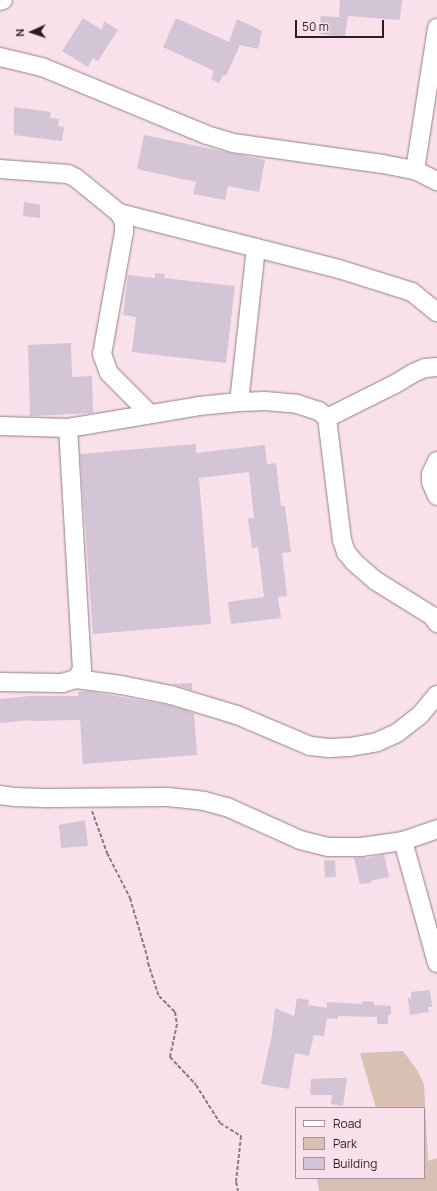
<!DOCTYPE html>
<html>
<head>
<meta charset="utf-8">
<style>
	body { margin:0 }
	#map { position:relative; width:437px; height:1191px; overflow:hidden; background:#f9e1eb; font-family:Manrope,sans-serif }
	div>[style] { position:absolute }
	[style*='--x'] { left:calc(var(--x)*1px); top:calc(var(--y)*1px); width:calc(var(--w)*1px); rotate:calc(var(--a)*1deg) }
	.green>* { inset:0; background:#d9c0b2 }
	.building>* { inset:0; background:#d3c4d6; transform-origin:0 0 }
	.path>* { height:2px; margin-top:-1px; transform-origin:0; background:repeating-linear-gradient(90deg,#8a7a80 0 4px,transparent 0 6px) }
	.roads { filter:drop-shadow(0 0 1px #947f88) drop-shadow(0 0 1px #947f88) }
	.minor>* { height:18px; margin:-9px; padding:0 9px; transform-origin:9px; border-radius:9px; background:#fff }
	span { translate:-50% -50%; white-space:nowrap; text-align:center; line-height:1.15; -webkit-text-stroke:3px #f9e1eb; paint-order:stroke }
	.legend { position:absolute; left:295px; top:1107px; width:130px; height:72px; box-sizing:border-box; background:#f9e1eb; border:1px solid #a5939b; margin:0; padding:5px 7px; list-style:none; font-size:12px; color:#281f23 }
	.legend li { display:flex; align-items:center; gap:8px; height:20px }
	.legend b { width:20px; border:1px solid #a5939b }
	.north { position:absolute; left:12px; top:12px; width:40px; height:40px; -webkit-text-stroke:3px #f9e1eb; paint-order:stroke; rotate:267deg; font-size:11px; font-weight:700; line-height:16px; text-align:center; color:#281f23 }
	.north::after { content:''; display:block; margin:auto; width:14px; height:18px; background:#281f23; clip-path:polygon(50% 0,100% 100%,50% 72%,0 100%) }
	.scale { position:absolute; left:295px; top:20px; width:89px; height:18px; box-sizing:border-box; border:2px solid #281f23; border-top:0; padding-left:5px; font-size:12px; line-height:14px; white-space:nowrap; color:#281f23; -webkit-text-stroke:3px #f9e1eb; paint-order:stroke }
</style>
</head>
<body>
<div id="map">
	<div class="green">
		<i style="clip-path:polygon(403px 1051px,417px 1070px,424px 1084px,428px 1161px,437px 1158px,437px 1191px,319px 1191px,317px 1178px,424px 1178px,424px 1108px,376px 1108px,360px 1053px)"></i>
	</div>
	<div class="building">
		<i style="clip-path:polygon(340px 0,402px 0,400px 20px,348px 16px,345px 37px,319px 34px,321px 16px,339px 17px)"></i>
		<i style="clip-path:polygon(83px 18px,102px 30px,104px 21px,118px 30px,98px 61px,93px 58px,88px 67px,62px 51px)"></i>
		<i style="clip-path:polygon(176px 18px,229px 42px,237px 19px,262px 31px,258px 49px,240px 45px,226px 76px,223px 75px,219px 83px,211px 79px,214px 71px,163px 47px)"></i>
		<i style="clip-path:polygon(14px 107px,51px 112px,50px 118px,59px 119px,58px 126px,64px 127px,62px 141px,14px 135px)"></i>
		<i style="clip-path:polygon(144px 135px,265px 160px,259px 192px,228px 186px,225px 200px,193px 194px,196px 182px,137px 169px)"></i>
		<i style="clip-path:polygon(24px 202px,40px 205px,40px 218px,23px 216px)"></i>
		<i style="clip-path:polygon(155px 273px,165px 274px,164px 278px,235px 286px,226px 363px,132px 352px,136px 317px,123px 315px,128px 275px,155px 278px)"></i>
		<i style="clip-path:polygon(71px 343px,72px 377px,92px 376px,93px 413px,30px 416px,28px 345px)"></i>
		<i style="clip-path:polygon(196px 444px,196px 453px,265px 445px,267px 464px,276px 463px,281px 506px,285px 506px,291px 552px,282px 553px,287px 596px,278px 597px,281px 618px,231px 624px,228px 602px,264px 597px,258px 547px,252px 548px,248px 518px,254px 518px,249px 472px,199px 478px,211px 624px,93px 634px,80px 454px)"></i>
		<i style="clip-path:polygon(192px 683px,192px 690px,172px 684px)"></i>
		<i style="clip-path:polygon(86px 691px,168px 705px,194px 713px,197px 755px,83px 764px,80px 720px,31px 721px,31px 720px,0 723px,0 699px,29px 696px,78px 696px,78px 692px)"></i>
		<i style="clip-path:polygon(85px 820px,88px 846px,61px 848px,59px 825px)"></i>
		<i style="clip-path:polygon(384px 854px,389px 877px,371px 881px,371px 883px,360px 884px,354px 858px,365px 857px,365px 859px)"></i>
		<i style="left:335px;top:860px;width:17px;height:11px;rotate:87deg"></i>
		<i style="clip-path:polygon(430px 990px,432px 1007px,428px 1007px,429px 1012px,410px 1015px,408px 998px,411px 998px,411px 992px)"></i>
		<i style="clip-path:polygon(297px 998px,309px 1000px,308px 1005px,327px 1008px,327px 1002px,362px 1004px,363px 1001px,374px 1002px,374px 1005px,391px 1006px,391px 1015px,388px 1015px,388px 1024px,377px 1024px,377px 1017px,338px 1016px,338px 1019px,327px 1018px,324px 1036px,314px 1035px,309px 1056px,295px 1053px,289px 1089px,261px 1084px,272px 1035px,275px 1008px,294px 1016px)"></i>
		<i style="clip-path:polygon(333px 1078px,347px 1078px,343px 1106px,331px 1104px,332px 1095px,310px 1095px,311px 1079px)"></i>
	</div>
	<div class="path">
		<i style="--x:92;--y:811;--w:45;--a:70.3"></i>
		<i style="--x:107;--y:853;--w:51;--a:62.9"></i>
		<i style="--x:130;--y:898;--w:60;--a:73.7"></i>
		<i style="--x:147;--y:956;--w:7;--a:82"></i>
		<i style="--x:148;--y:963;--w:35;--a:72"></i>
		<i style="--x:159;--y:996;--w:23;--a:45"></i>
		<i style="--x:175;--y:1012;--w:12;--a:81"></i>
		<i style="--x:177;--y:1024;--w:34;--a:102"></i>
		<i style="--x:170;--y:1057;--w:38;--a:47"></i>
		<i style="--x:196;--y:1085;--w:45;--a:57.7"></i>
		<i style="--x:220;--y:1123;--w:25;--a:32"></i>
		<i style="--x:241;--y:1136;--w:46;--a:96.2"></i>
		<i style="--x:236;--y:1182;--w:9;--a:77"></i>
	</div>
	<div class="roads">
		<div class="minor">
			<i style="--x:0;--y:1;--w:3;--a:-18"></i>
			<i style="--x:0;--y:57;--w:43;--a:13.4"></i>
			<i style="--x:42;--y:67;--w:178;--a:22.4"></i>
			<i style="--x:207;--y:135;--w:27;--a:17"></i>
			<i style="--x:233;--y:143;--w:151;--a:8"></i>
			<i style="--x:383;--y:164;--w:33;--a:11"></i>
			<i style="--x:415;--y:170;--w:25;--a:27"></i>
			<i style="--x:0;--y:169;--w:68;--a:4.2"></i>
			<i style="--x:68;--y:174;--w:9;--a:27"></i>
			<i style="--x:76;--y:178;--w:55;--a:39.1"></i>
			<i style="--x:119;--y:213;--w:10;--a:61"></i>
			<i style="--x:124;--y:222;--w:10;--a:90"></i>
			<i style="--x:124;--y:232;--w:124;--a:100.2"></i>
			<i style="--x:102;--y:354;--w:20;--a:70"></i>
			<i style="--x:109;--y:373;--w:58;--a:45"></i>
			<i style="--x:415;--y:170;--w:144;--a:-81.2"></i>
			<i style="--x:119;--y:213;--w:227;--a:14.3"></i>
			<i style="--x:339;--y:269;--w:77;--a:17.5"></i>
			<i style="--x:412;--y:292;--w:32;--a:39"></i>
			<i style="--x:239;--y:402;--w:155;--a:-83.7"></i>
			<i style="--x:327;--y:418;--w:76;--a:-26.6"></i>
			<i style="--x:395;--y:384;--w:21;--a:-31"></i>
			<i style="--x:413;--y:373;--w:13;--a:-23"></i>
			<i style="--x:425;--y:368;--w:12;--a:-5"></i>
			<i style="--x:0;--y:426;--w:68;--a:1.7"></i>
			<i style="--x:68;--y:428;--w:133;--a:-9.5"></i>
			<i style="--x:199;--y:406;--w:40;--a:-5.7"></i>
			<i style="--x:239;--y:402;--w:26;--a:-2"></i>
			<i style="--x:265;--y:401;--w:32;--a:5"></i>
			<i style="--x:297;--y:404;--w:23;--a:18"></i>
			<i style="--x:319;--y:411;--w:11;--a:41"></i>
			<i style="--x:327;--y:418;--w:123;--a:83"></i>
			<i style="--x:342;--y:540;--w:13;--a:72"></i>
			<i style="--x:346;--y:552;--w:13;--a:51"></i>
			<i style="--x:354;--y:562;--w:29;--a:41"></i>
			<i style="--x:376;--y:581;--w:66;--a:32"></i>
			<i style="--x:432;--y:616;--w:9;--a:54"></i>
			<i style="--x:437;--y:461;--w:14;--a:115"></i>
			<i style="--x:431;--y:474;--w:8;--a:90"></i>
			<i style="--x:431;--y:482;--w:15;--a:67"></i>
			<i style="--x:76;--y:679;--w:45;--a:7.6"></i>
			<i style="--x:121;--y:685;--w:51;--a:11.3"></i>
			<i style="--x:171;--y:695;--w:69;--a:16.9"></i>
			<i style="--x:237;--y:715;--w:79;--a:23"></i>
			<i style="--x:310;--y:746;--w:19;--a:6"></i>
			<i style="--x:329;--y:748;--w:21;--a:-3"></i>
			<i style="--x:350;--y:747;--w:27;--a:-10"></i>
			<i style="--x:377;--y:742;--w:22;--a:-24"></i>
			<i style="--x:397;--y:733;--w:29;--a:-38"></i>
			<i style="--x:420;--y:715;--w:26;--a:-50"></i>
			<i style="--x:0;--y:682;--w:62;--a:0.9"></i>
			<i style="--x:62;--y:683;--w:15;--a:-16"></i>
			<i style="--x:76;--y:679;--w:11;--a:-56"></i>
			<i style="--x:82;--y:670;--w:242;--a:-93.3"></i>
			<i style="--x:0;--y:795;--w:15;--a:8"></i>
			<i style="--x:15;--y:797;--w:35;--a:2"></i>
			<i style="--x:50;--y:798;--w:118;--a:-0.5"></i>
			<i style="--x:168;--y:797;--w:36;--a:6"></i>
			<i style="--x:204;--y:801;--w:24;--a:15"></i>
			<i style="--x:227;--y:807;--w:80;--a:24.3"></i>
			<i style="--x:300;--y:840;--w:29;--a:14"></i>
			<i style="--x:328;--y:847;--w:33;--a:0"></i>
			<i style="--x:361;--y:847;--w:42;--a:-8.1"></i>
			<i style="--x:403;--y:841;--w:36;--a:-19"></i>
			<i style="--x:403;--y:841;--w:127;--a:74.4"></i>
		</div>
	</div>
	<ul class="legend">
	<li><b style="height:5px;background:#fff"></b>Road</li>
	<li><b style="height:11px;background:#d9c0b2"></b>Park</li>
	<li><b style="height:11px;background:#d3c4d6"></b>Building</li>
	</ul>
	<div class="north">N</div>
	<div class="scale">50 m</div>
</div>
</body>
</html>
